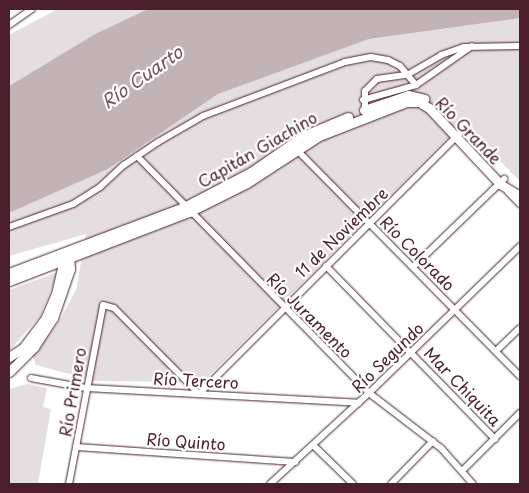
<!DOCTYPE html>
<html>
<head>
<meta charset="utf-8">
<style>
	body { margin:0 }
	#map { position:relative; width:529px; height:493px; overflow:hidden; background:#fff; font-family:"Playpen Sans",sans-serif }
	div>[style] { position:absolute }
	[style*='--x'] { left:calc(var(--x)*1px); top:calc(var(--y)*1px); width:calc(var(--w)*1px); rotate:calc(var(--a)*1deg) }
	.green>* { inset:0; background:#e5dee0 }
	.water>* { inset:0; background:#c1b3b6 }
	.roads { filter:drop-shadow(0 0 1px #4a1f2b) drop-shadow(0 0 1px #4a1f2b) }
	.street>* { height:6px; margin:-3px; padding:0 3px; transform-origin:3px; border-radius:3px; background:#fff }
	.secondary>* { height:9px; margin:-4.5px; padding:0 4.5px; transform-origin:4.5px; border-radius:4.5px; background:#fff }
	span { translate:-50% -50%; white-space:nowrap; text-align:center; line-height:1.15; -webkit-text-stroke:4.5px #fff; paint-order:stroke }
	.street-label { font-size:16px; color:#4a1f2b }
	.water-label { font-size:18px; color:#74535c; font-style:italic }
	.frame { position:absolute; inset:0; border:10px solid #4a1f2b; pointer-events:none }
</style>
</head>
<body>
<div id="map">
	<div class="green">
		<i style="clip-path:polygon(58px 9px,148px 9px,95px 34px,9px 86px,9px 35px)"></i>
		<i style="clip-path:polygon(520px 18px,520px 181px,463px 124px,203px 382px,95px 381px,36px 365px,33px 356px,58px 323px,76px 290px,86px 234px,9px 256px,9px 213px,108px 169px,218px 94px,369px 39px)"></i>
		<i style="clip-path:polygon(58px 272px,41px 315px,9px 351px,9px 290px)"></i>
		<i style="clip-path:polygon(27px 384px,47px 388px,43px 407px,51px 409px,38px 484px,9px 484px,9px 389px)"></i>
	</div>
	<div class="water">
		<i style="clip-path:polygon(148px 9px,520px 9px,520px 18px,369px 39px,218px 94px,108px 169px,9px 213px,9px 86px,95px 34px)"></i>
	</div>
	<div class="roads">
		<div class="street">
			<i style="--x:9;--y:25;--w:28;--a:-35"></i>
			<i style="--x:363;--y:100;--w:55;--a:-15.8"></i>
			<i style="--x:416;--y:85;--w:68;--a:-34.9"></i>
			<i style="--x:365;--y:112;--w:21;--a:-90"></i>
			<i style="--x:365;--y:91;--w:17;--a:-45"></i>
			<i style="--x:377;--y:79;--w:30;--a:-8"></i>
			<i style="--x:407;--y:75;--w:39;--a:-30"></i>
			<i style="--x:441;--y:55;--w:24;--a:-19"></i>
			<i style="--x:464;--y:47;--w:56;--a:-1"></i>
			<i style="--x:296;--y:149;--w:319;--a:45.4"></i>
			<i style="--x:137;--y:156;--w:332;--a:45.6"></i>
			<i style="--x:369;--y:393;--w:91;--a:37.4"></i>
			<i style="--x:441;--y:448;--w:48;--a:48.4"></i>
			<i style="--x:508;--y:192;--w:17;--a:45"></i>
			<i style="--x:9;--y:227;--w:68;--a:-19.8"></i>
			<i style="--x:73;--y:204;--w:32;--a:-32"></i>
			<i style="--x:100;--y:187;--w:33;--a:-43"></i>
			<i style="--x:124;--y:165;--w:41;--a:-34.1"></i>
			<i style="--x:158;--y:142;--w:52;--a:-30"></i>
			<i style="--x:203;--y:116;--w:152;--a:-20.8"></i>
			<i style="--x:345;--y:62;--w:26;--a:-11"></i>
			<i style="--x:371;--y:57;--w:17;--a:10"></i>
			<i style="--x:388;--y:60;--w:13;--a:27"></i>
			<i style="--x:400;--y:66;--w:25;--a:50"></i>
			<i style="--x:326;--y:266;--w:242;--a:45.7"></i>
			<i style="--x:413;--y:267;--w:127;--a:-44"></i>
			<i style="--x:496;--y:351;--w:33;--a:-44"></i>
			<i style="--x:31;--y:378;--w:56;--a:10.3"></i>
			<i style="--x:86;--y:388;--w:273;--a:3.1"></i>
			<i style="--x:199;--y:394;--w:371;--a:-45"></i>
			<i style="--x:313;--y:445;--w:56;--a:44.3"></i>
			<i style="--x:76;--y:447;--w:220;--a:3.9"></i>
			<i style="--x:463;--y:470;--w:81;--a:-45"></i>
			<i style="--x:69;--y:484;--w:182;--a:-79.2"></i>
			<i style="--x:103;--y:305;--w:11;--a:15"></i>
			<i style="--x:114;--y:308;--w:121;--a:45.3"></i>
			<i style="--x:270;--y:484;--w:134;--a:-42.6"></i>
			<i style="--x:369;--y:393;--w:211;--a:-44.2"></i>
			<i style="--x:391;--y:484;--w:60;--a:-45.7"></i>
		</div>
		<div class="secondary">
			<i style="--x:364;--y:110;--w:46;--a:-18.8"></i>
			<i style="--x:408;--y:95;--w:17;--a:13"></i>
			<i style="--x:9;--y:273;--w:187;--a:-20.7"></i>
			<i style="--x:184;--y:207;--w:76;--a:-27.6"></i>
			<i style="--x:251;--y:172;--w:63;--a:-34.7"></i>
			<i style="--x:303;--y:136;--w:49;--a:-22.9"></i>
			<i style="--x:9;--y:281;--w:193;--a:-21"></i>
			<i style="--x:189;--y:212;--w:65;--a:-26.6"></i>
			<i style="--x:247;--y:183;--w:86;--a:-33.1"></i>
			<i style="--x:319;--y:136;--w:93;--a:-21.3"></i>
			<i style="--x:406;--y:102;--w:13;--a:0"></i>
			<i style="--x:419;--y:102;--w:12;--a:31"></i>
			<i style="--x:429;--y:108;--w:104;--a:46.9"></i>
			<i style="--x:500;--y:184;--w:23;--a:31"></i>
			<i style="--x:9;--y:357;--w:17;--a:-33"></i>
			<i style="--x:23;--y:348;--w:39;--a:-53"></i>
			<i style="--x:46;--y:317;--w:25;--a:-67"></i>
			<i style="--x:56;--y:294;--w:39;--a:-77"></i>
			<i style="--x:9;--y:372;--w:35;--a:-45"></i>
			<i style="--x:34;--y:347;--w:35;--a:-57"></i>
			<i style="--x:53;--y:318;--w:52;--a:-70.9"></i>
			<i style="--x:70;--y:269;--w:14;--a:-94"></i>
		</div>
	</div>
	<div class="street-label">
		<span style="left:469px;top:130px;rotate:46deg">Río Grande</span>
		<span style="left:257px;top:149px;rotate:-30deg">Capitán Giachino</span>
		<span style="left:341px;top:232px;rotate:-44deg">11 de Noviembre</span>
		<span style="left:418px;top:253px;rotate:45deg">Río Colorado</span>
		<span style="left:310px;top:315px;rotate:45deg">Río Juramento</span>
		<span style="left:387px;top:357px;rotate:-44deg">Río Segundo</span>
		<span style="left:196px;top:380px;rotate:3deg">Río Tercero</span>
		<span style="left:463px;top:386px;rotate:46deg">Mar Chiquita</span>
		<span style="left:72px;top:392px;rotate:-80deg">Río Primero</span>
		<span style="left:186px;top:441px;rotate:4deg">Río Quinto</span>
	</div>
	<div class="water-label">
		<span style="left:142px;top:77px;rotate:-35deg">Río Cuarto</span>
	</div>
	<div class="frame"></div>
</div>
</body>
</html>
